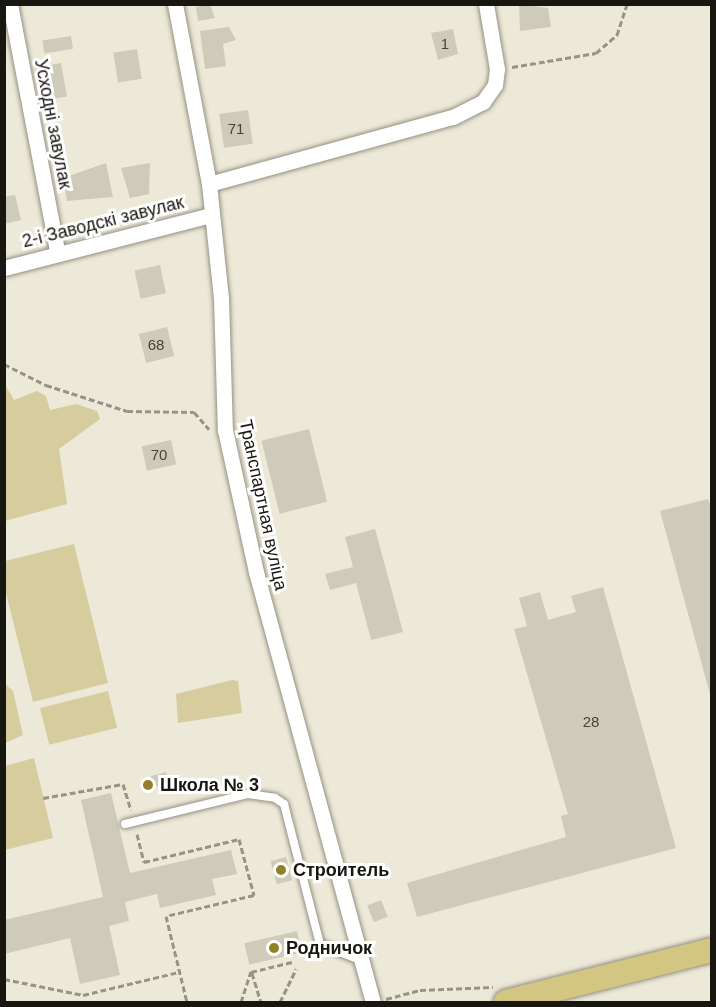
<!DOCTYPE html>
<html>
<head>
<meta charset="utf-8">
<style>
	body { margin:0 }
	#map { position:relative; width:716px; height:1007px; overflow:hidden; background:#ede9d8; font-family:Arial,sans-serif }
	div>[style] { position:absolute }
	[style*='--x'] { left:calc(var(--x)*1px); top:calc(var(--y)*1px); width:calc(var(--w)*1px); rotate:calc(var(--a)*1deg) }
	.green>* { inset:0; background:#d6cc9e; transform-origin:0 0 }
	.building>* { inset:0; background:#cfcbbb; transform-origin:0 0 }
	.path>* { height:3px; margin-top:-1.5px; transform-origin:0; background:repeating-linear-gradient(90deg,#979487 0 6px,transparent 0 9px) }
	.roads { filter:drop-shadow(0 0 2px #959182) drop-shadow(0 0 2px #959182) }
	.lane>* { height:8px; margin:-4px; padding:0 4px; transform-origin:4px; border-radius:4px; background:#fff }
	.street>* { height:15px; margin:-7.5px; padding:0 7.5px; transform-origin:7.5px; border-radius:7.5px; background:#fff }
	.primary>* { height:24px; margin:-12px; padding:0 12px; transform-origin:12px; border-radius:12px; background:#d3c582 }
	.dots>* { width:16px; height:16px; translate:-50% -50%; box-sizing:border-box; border:3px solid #fff; border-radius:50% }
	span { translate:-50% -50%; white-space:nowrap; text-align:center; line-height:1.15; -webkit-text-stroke:6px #fff; paint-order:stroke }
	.number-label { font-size:15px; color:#46433c }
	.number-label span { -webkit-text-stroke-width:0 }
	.street-label { font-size:18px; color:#181611 }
	.poi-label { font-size:18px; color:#181611; font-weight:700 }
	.left { translate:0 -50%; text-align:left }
	.frame { position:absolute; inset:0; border:6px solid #181611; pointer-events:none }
</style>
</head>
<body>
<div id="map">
	<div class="green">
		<i style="clip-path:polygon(4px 383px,14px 400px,37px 391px,46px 396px,50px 410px,76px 404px,97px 411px,100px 419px,59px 449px,67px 504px,5px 521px)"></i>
		<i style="clip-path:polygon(74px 544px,108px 683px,33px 702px,5px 589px,5px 561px)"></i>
		<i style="clip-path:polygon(232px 680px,238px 681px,242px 713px,178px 723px,176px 694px)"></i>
		<i style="clip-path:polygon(4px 683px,13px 691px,23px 735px,5px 743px)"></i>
		<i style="left:108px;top:691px;width:38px;height:70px;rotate:76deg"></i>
		<i style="clip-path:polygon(34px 758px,53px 838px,5px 850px,5px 766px)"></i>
	</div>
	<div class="building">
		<i style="clip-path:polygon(210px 4px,215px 18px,198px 21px,196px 7px)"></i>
		<i style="clip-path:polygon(519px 4px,548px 8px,551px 27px,520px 31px)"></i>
		<i style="clip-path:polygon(229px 27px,236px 40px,223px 44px,226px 66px,205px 69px,200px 31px)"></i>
		<i style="clip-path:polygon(453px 29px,458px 54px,438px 60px,431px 33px)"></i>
		<i style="left:71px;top:36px;width:13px;height:29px;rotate:81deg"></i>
		<i style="left:137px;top:49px;width:30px;height:24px;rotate:81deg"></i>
		<i style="left:61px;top:63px;width:34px;height:26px;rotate:80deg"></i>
		<i style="left:248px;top:110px;width:34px;height:29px;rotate:82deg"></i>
		<i style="clip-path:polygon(106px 163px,113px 197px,67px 201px,63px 178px)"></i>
		<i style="clip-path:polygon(150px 163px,149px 194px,130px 198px,121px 168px)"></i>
		<i style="clip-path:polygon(15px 195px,21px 220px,4px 224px,4px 197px)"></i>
		<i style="left:160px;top:265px;width:29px;height:26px;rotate:78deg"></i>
		<i style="left:167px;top:327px;width:30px;height:29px;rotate:76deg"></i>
		<i style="left:309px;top:429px;width:75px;height:49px;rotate:76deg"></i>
		<i style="left:171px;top:440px;width:25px;height:30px;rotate:78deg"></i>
		<i style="clip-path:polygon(708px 499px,712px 510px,711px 698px,660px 511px)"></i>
		<i style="clip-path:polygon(375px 529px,403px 632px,371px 640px,356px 583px,330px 590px,325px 574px,353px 567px,345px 537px)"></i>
		<i style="clip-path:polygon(603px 587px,676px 848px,417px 917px,407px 883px,566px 837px,561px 816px,568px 814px,514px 629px,527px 626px,519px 598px,540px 592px,548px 620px,576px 612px,571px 596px)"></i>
		<i style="left:166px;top:772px;width:11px;height:16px;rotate:75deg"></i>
		<i style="clip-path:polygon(111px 793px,130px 873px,231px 850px,237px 874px,212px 879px,216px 895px,160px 908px,157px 894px,125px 902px,129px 921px,109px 926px,120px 975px,80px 984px,70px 938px,4px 954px,4px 920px,103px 897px,81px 800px)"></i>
		<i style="left:286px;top:857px;width:24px;height:16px;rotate:75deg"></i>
		<i style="left:381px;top:900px;width:18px;height:15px;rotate:68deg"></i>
		<i style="left:297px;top:931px;width:22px;height:54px;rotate:77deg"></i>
	</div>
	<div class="path">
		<i style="--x:512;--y:67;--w:85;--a:-9.5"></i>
		<i style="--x:596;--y:53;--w:28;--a:-41"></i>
		<i style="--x:617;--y:35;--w:33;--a:-72"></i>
		<i style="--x:4;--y:364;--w:47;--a:26.6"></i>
		<i style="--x:46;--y:385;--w:85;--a:17.8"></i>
		<i style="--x:127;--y:411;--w:67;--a:0.9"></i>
		<i style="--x:194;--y:412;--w:23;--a:49"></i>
		<i style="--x:43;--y:798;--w:81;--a:-9.9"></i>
		<i style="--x:123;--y:784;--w:27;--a:73"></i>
		<i style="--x:137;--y:834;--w:29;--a:76"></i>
		<i style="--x:144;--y:862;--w:98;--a:-13.6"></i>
		<i style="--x:239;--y:839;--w:58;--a:75"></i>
		<i style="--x:254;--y:895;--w:90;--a:166.6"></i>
		<i style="--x:166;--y:916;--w:89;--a:76.3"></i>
		<i style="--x:252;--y:973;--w:30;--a:73"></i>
		<i style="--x:4;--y:979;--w:81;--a:11.4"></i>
		<i style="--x:83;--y:995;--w:99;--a:-13.5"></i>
		<i style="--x:386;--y:999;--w:35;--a:-15"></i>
		<i style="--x:420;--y:990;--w:73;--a:-2.4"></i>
		<i style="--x:241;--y:1002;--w:32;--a:-72"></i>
		<i style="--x:251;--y:972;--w:42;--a:-13.7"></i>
		<i style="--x:280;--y:1002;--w:37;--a:-64"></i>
	</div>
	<div class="roads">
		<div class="lane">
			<i style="--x:125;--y:824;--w:127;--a:-13.7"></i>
			<i style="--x:248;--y:794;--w:27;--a:8"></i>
			<i style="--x:275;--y:798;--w:11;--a:34"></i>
			<i style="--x:284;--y:804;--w:145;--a:75.6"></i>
			<i style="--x:320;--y:944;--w:43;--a:21.8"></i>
		</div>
		<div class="street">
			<i style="--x:10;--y:4;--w:251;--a:79.2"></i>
			<i style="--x:175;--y:4;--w:183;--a:79.3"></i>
			<i style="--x:209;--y:184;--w:115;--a:84"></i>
			<i style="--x:221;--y:298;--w:132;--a:88.3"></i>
			<i style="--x:225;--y:430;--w:145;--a:77.7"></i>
			<i style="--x:256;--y:572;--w:446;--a:74.8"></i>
			<i style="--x:209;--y:184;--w:253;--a:-15.4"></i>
			<i style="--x:453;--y:117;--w:34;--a:-27"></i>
			<i style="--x:483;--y:102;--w:21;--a:-55"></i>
			<i style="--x:495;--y:85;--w:16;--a:-83"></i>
			<i style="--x:497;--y:69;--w:66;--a:-99.6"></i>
			<i style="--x:4;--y:268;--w:214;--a:-14.4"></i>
		</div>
		<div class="primary">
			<i style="--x:506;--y:1002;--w:212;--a:-14.2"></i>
		</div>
	</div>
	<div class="dots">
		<i style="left:148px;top:785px;background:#927f26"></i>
		<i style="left:281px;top:870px;background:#927f26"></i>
		<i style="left:274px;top:948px;background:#927f26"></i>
	</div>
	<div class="number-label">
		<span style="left:445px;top:44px">1</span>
		<span style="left:236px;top:129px">71</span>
		<span style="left:156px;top:345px">68</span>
		<span style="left:159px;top:455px">70</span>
		<span style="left:591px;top:722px">28</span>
	</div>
	<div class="street-label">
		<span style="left:53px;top:124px;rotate:79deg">Усходні завулак</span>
		<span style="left:103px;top:222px;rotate:-14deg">2-і Заводскі завулак</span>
		<span style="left:263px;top:505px;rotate:78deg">Транспартная вуліца</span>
	</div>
	<div class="poi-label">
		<span class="left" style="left:160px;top:785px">Школа № 3</span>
		<span class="left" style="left:293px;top:870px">Строитель</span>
		<span class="left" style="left:286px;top:948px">Родничок</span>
	</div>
	<div class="frame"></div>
</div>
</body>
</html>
